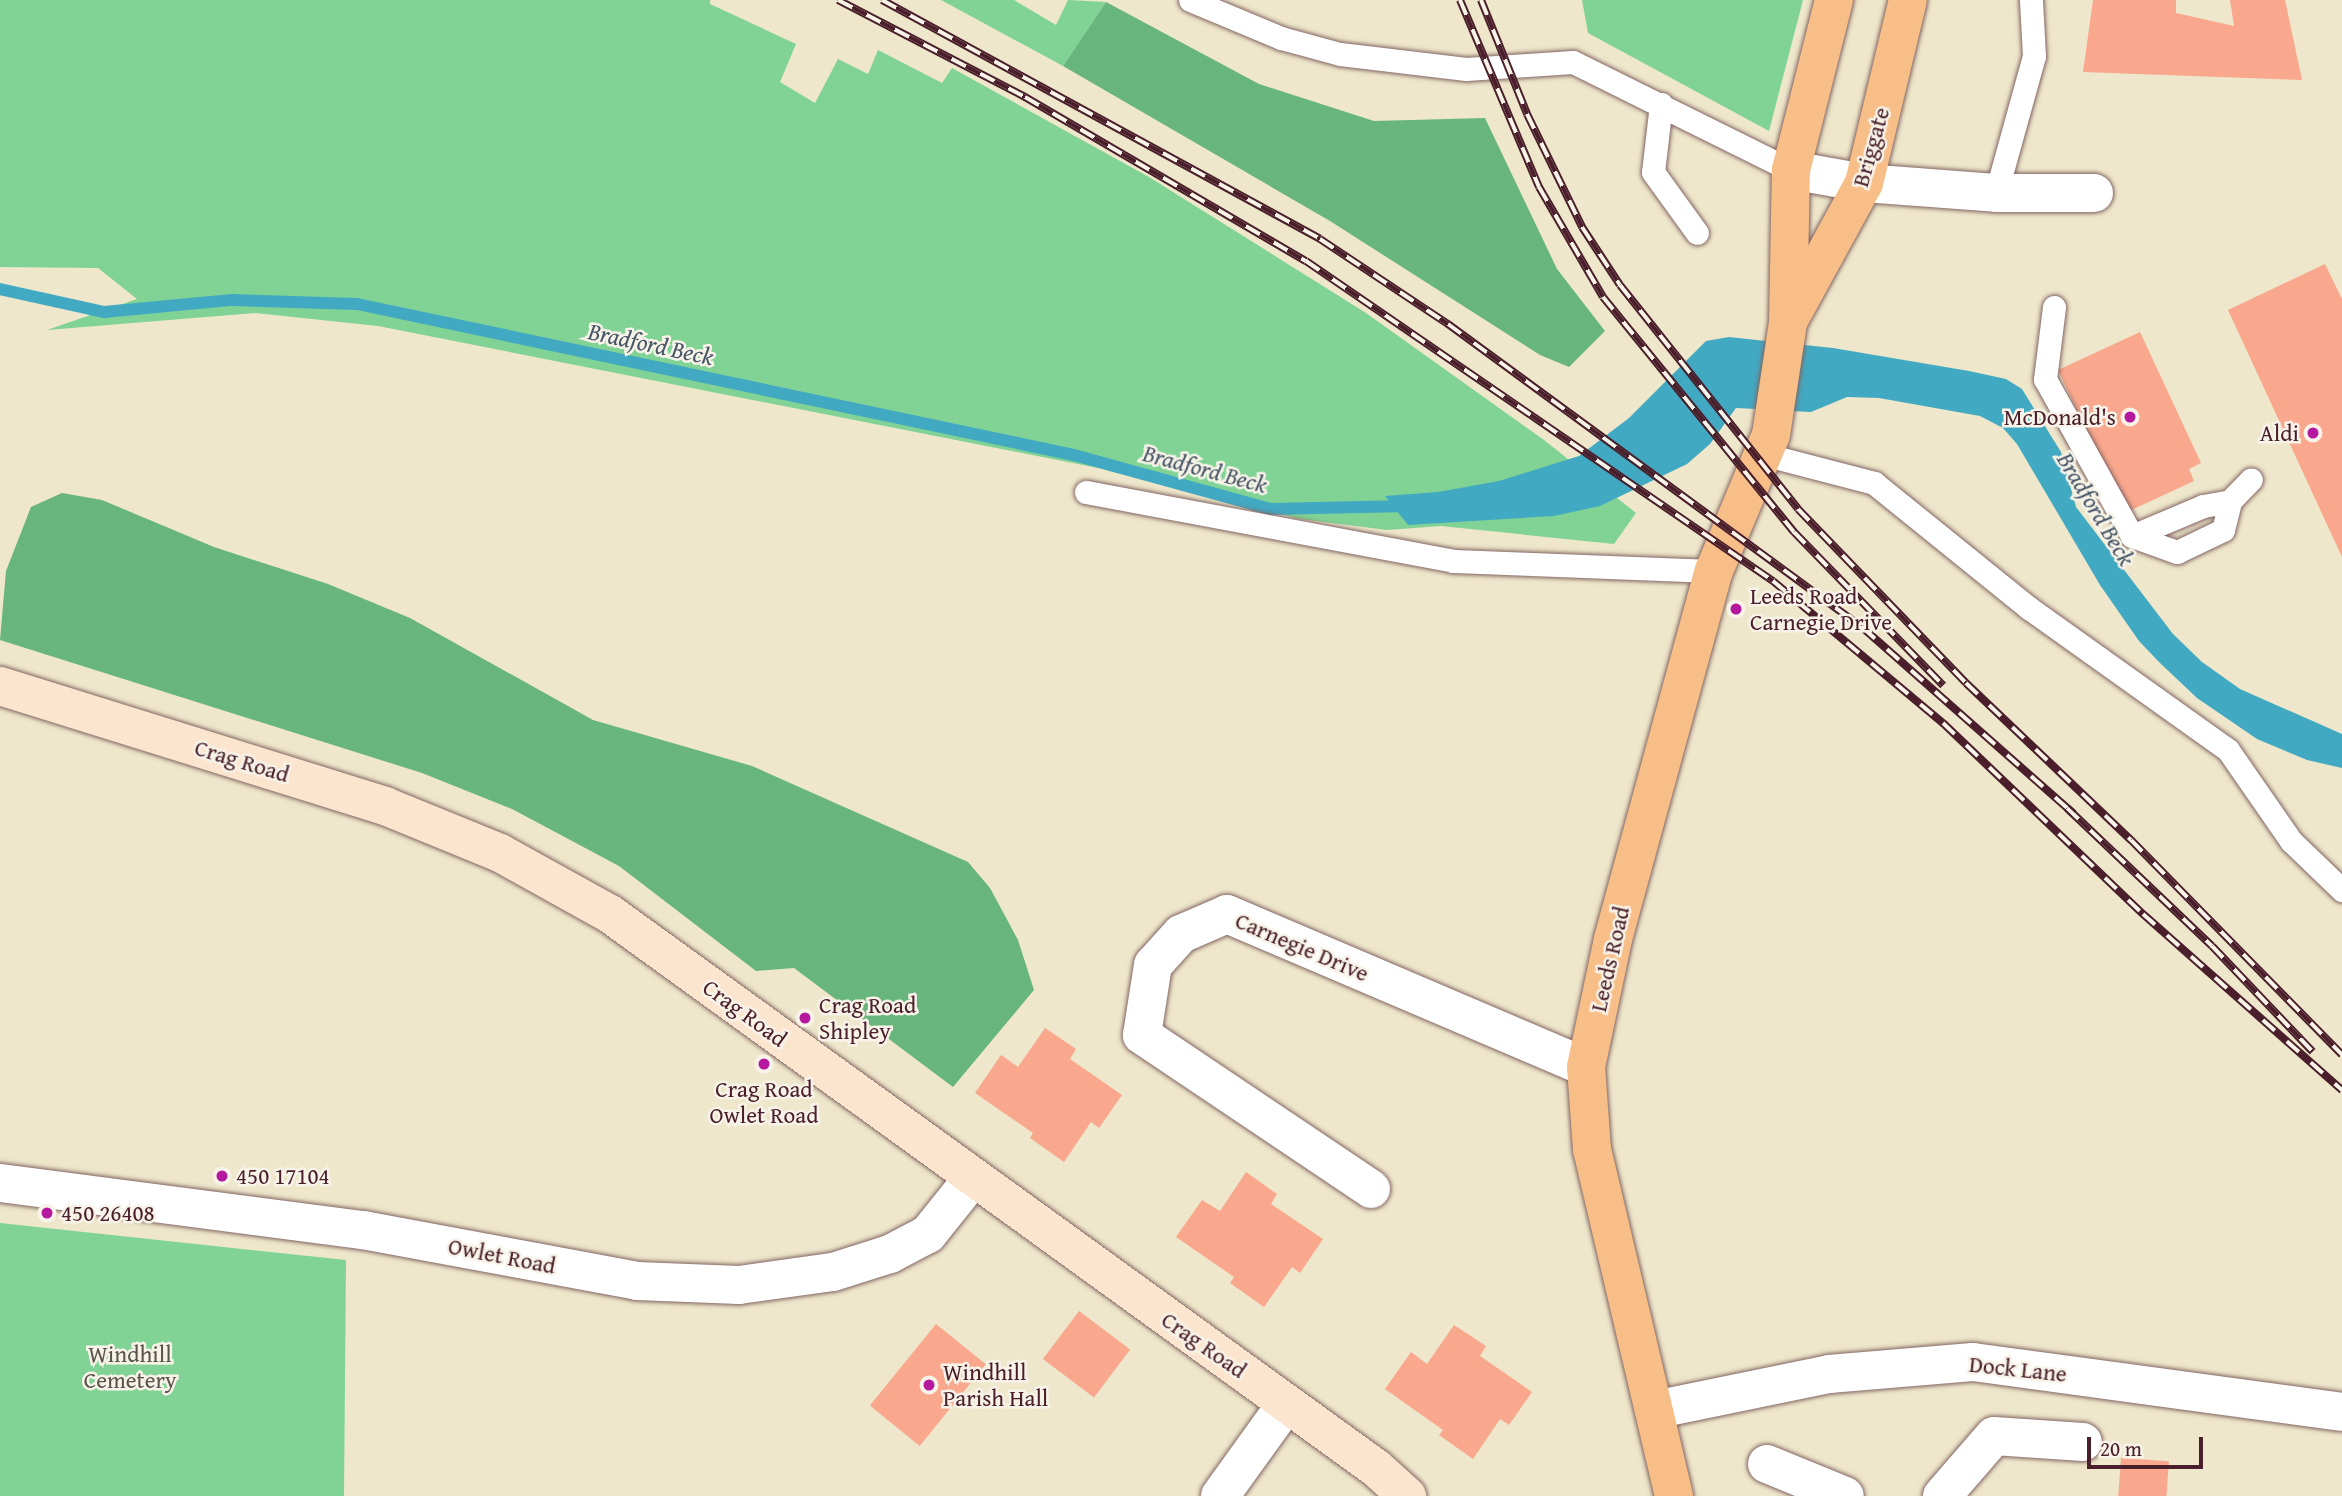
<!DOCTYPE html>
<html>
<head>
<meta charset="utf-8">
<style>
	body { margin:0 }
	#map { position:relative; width:2342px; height:1496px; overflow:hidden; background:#eee7cb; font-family:"Gentium Book Plus",serif }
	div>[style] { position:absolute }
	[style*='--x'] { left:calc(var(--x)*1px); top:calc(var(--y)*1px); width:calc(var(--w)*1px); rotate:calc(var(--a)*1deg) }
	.green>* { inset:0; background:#80d395 }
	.forest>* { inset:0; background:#68b57e }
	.water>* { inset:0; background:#42a9c2 }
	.stream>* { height:12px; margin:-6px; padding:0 6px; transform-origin:6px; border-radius:6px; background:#42a9c2 }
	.building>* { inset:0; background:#f9a78d; transform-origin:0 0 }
	.roads { filter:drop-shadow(0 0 2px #836563) drop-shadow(0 0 2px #836563) }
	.service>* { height:23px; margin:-11.5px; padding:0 11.5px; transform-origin:11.5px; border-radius:11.5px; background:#fff }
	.minor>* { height:38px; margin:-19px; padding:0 19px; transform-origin:19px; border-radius:19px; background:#fff }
	.secondary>* { height:38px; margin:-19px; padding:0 19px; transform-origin:19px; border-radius:19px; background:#fce5cf }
	.primary>* { height:38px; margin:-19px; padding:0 19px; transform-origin:19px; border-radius:19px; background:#f7be88 }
	.rail>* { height:8px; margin-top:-4px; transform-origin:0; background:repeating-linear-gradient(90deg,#f7f3e8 0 16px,#4a1f2b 0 32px); box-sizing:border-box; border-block:2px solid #4a1f2b }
	.dots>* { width:19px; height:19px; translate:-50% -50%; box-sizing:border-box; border:4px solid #f7f3e8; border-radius:50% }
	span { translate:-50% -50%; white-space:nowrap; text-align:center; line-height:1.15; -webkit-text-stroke:5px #f7f3e8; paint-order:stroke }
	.street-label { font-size:23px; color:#4a1f2b }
	.poi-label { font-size:23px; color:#4a1f2b }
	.right { translate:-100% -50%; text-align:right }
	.left { translate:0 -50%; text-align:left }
	.park-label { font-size:23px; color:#5a554b }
	.water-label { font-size:24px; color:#475667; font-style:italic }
	.scale { position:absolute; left:2087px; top:1437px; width:116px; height:32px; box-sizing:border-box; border:4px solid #4a1f2b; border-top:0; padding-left:9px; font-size:21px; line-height:24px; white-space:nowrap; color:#4a1f2b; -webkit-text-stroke:5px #f7f3e8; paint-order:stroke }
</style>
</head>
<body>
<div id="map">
	<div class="green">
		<i style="clip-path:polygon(0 0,710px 0,710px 4px,796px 44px,780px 82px,815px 103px,838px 59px,868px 74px,878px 50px,942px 83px,952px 68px,1149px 177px,1366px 313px,1544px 440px,1636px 513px,1614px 544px,1441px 526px,1387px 530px,1300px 519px,1098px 468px,378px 326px,255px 313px,47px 330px,137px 299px,98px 268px,0 267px)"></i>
		<i style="clip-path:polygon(941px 0,1014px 0,1056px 25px,1068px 0,1106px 2px,1063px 66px)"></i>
		<i style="clip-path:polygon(1582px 0,1803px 0,1769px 131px,1588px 33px)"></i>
		<i style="clip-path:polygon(0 1223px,346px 1260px,344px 1496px,0 1496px)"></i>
	</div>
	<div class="forest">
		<i style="clip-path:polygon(1106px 2px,1259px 84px,1374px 121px,1485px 118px,1557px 269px,1605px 331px,1569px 367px,1540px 355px,1330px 221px,1063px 66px)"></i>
		<i style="clip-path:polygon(62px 493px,102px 500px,214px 547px,328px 584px,410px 618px,593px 720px,752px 766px,968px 862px,990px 888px,1018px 940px,1034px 990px,953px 1087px,794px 968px,756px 971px,619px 866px,512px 809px,422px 773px,0 640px,6px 571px,31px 507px)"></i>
	</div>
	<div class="water">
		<i style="clip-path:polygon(1729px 337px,1833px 348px,1969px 371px,2006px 379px,2022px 389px,2061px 452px,2076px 507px,2173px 634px,2202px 662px,2240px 689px,2342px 734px,2342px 768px,2307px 760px,2257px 739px,2197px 698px,2159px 662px,2139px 641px,2100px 585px,2017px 444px,2003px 428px,1980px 416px,1879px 398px,1847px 397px,1811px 412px,1736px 408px,1710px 444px,1687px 464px,1600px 506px,1554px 516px,1408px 525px,1385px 496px,1438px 492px,1499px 481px,1579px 456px,1629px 418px,1706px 341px)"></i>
	</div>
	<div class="stream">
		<i style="--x:0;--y:289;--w:107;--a:12.5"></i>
		<i style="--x:104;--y:312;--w:129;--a:-5.4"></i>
		<i style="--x:232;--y:300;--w:125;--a:1.8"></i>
		<i style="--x:357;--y:304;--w:733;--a:11.89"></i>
		<i style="--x:1074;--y:455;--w:203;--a:15.4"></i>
		<i style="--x:1270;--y:509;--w:138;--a:-1.2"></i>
	</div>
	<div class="building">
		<i style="clip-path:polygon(2093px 0,2176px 0,2176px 13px,2234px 26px,2230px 0,2285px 0,2302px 80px,2083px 72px)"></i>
		<i style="clip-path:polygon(2325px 264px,2342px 299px,2342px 557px,2228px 310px)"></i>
		<i style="clip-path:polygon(2140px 332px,2201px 463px,2189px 469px,2194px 481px,2125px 513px,2058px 370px)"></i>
		<i style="clip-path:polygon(1045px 1028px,1076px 1049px,1070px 1059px,1122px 1095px,1099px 1128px,1091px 1122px,1064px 1162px,1030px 1138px,1033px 1133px,975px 1093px,1001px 1055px,1018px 1067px)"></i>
		<i style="clip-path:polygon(1246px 1172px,1277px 1194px,1271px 1204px,1323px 1239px,1300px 1273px,1292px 1267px,1264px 1307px,1230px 1283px,1234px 1277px,1176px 1237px,1202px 1200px,1220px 1211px)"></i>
		<i style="left:1079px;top:1311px;width:64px;height:60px;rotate:37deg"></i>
		<i style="left:936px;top:1324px;width:64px;height:105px;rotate:39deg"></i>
		<i style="clip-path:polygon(1454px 1325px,1486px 1346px,1480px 1356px,1532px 1392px,1509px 1425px,1500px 1419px,1473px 1459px,1439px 1435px,1443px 1430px,1385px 1389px,1411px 1352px,1427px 1364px)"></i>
		<i style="left:2121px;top:1458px;width:48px;height:38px;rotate:4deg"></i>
	</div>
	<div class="roads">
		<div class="service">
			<i style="--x:1190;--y:0;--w:99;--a:22.7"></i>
			<i style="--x:1281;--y:38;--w:61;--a:15.2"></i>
			<i style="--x:1340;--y:54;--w:127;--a:6.8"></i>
			<i style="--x:1466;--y:69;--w:107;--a:-3.7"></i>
			<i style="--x:1573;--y:62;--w:243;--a:26.4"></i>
			<i style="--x:1661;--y:104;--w:68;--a:96.7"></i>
			<i style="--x:1653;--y:172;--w:75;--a:54.2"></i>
			<i style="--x:1996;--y:193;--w:142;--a:-74.5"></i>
			<i style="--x:2034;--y:56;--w:56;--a:-93.1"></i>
			<i style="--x:2054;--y:307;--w:73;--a:97.1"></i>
			<i style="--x:2045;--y:379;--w:179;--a:61"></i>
			<i style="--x:2132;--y:536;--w:48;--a:19.6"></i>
			<i style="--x:2177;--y:552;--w:51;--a:-25.6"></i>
			<i style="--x:2223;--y:530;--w:30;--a:-76"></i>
			<i style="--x:2230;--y:501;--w:30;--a:-46"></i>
			<i style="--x:1763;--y:454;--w:115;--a:14.6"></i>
			<i style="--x:1874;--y:483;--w:199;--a:38.9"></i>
			<i style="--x:2029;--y:608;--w:244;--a:35.5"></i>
			<i style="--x:2228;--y:750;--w:111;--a:55.3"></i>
			<i style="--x:2291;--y:841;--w:71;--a:43.9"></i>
			<i style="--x:1086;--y:492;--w:373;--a:10.6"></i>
			<i style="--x:1453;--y:561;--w:261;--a:2.2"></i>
			<i style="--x:2132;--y:536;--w:77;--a:-22.9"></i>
			<i style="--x:2203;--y:506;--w:27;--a:-10"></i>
		</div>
		<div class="minor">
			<i style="--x:1791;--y:170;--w:74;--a:10.1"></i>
			<i style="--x:1864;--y:183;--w:132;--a:4.3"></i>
			<i style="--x:1996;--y:193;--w:98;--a:0"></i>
			<i style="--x:0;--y:1183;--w:366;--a:7.4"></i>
			<i style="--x:363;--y:1230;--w:279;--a:10.5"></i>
			<i style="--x:637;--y:1281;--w:102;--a:2.2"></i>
			<i style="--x:739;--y:1285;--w:95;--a:-7.9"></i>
			<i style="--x:833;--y:1272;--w:60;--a:-17.5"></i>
			<i style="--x:890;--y:1254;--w:43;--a:-27.8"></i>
			<i style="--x:928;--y:1234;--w:70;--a:-51.3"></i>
			<i style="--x:1371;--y:1189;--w:276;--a:-146.1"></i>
			<i style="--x:1142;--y:1035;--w:71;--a:-81.1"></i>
			<i style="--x:1153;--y:965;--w:42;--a:-47.9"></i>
			<i style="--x:1181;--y:934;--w:50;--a:-23.5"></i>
			<i style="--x:1227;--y:914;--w:390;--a:23.1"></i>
			<i style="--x:1654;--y:1410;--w:179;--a:-11.6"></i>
			<i style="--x:1829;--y:1374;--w:144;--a:-4.8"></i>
			<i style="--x:1973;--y:1362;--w:372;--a:7.7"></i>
			<i style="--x:1767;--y:1464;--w:84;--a:22.3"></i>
			<i style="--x:1220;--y:1496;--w:113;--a:-54.3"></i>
			<i style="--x:1942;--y:1496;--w:79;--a:-49.1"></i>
			<i style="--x:1994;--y:1436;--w:89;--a:3.9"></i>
		</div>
		<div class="secondary">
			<i style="--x:0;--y:686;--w:403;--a:17.3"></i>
			<i style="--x:385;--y:806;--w:124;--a:22.2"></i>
			<i style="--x:500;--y:853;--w:126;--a:29"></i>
			<i style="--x:610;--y:914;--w:945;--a:35.88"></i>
			<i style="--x:1376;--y:1468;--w:42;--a:42.1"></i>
		</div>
		<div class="primary">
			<i style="--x:1789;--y:320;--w:156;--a:-61.3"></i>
			<i style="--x:1864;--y:183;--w:188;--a:-76.5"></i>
			<i style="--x:1674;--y:1496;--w:356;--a:-103.3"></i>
			<i style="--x:1592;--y:1150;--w:83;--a:-94.1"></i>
			<i style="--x:1586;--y:1067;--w:131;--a:-78.1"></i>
			<i style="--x:1613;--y:939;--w:382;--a:-74.7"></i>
			<i style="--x:1714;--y:571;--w:147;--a:-67.3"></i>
			<i style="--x:1771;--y:435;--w:114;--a:-81.4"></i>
			<i style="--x:1788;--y:322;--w:152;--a:-88.9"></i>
			<i style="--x:1791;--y:170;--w:175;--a:-75.8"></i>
		</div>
	</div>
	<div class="rail">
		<i style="--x:838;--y:0;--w:211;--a:27.4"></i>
		<i style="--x:1025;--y:97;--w:325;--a:30.3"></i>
		<i style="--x:1306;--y:261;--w:566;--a:34.42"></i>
		<i style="--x:1773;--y:581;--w:222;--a:39.9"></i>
		<i style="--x:1943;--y:723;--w:277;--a:43.7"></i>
		<i style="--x:2143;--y:914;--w:266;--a:41.5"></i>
		<i style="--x:882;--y:0;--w:499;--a:28.6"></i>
		<i style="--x:1320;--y:239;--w:154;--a:33.6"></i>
		<i style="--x:1448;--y:324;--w:514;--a:36.22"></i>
		<i style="--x:1863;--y:628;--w:281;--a:41.4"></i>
		<i style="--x:1460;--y:0;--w:203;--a:67.1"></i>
		<i style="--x:1539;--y:187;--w:127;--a:59.8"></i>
		<i style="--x:1603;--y:297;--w:303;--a:50.9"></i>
		<i style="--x:1794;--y:532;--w:214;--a:45.8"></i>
		<i style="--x:1481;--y:0;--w:123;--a:68"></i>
		<i style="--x:1527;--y:114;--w:126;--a:64"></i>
		<i style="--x:1582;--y:227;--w:69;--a:56.8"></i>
		<i style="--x:1620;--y:285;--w:286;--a:51.5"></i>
		<i style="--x:1798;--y:509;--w:242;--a:46"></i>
		<i style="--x:1966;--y:683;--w:228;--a:43.6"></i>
		<i style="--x:2131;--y:840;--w:301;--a:45.5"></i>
		<i style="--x:2067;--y:808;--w:200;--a:43.6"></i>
		<i style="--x:2212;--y:946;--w:146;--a:46.4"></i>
	</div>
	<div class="dots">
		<i style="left:2130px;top:417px;background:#b5179e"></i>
		<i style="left:2313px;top:433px;background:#b5179e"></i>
		<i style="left:1736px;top:609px;background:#b5179e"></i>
		<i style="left:805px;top:1018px;background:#b5179e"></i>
		<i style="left:764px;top:1064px;background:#b5179e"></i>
		<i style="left:222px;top:1176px;background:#b5179e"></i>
		<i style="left:47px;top:1213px;background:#b5179e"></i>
		<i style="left:929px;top:1385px;background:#b5179e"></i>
	</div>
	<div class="street-label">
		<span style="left:1871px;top:147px;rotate:-74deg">Briggate</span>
		<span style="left:242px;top:761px;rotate:17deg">Crag Road</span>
		<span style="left:1302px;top:947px;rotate:23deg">Carnegie Drive</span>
		<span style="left:1610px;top:959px;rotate:-77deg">Leeds Road</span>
		<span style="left:745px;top:1013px;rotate:36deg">Crag Road</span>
		<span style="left:502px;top:1256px;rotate:11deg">Owlet Road</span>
		<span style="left:1204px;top:1345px;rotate:35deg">Crag Road</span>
		<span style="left:2018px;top:1369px;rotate:6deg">Dock Lane</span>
	</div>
	<div class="poi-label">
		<span class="right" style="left:2116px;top:417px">McDonald's</span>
		<span class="right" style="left:2299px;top:433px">Aldi</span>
		<span class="left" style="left:1750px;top:609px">Leeds Road<br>Carnegie Drive</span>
		<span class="left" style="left:819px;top:1018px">Crag Road<br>Shipley</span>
		<span style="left:764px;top:1102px">Crag Road<br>Owlet Road</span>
		<span class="left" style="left:236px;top:1176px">450 17104</span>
		<span class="left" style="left:61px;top:1213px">450 26408</span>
		<span class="left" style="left:943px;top:1385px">Windhill<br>Parish Hall</span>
	</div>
	<div class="park-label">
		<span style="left:130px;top:1367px">Windhill<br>Cemetery</span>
	</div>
	<div class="water-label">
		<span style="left:651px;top:344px;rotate:12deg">Bradford Beck</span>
		<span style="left:1205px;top:469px;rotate:15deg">Bradford Beck</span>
		<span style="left:2096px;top:509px;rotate:59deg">Bradford Beck</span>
	</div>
	<div class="scale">20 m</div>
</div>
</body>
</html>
